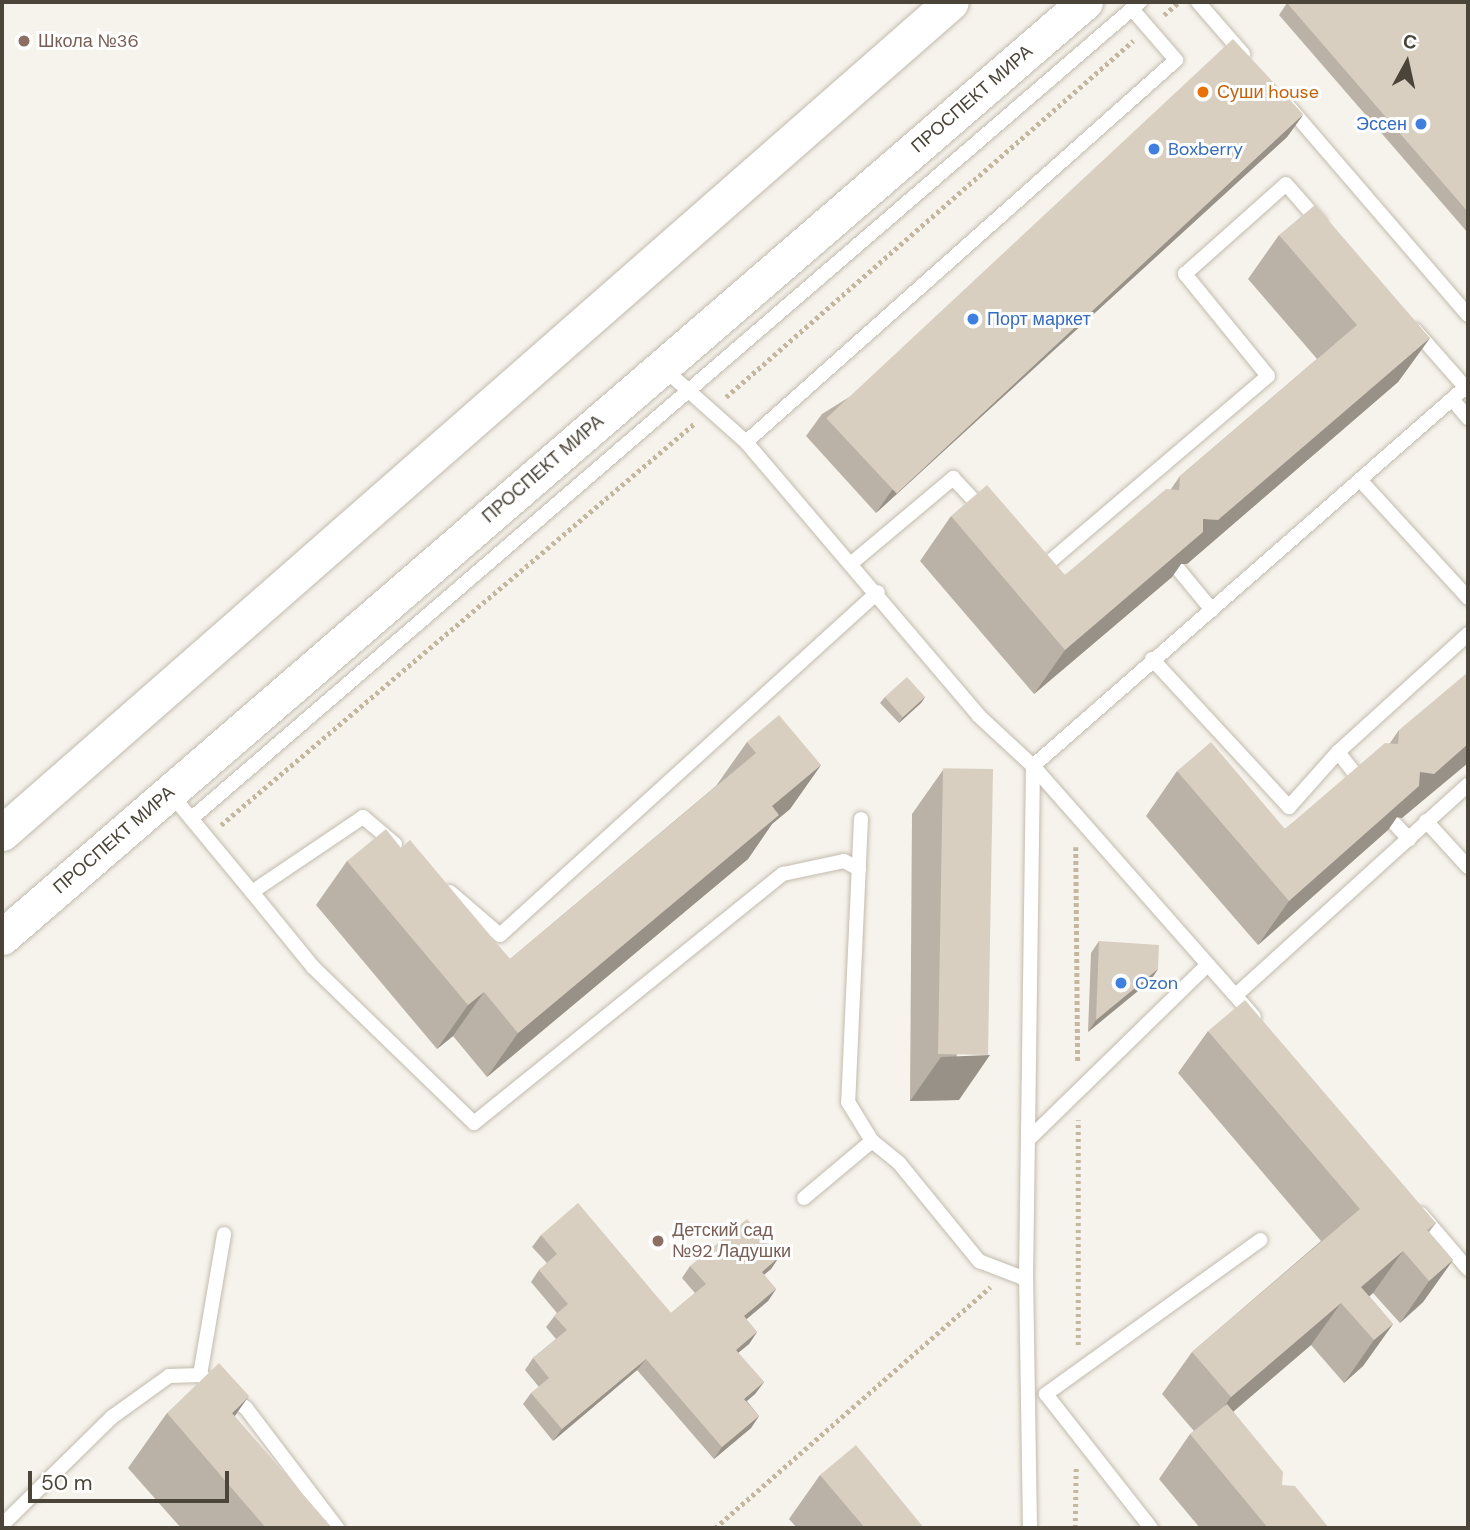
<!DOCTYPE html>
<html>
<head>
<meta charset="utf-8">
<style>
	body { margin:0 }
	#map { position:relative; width:1470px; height:1530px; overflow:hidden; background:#f6f3ec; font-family:"DM Sans",sans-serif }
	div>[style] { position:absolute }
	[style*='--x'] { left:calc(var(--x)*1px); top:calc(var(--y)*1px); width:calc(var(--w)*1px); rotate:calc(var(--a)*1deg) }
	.path>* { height:4.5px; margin-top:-2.25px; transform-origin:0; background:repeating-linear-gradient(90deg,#c4b79f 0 3.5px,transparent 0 7px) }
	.roads { filter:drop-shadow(0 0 2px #c2bbae) drop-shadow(0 0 2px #c2bbae) }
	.service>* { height:14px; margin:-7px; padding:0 7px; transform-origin:7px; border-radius:7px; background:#fff }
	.tertiary>* { height:35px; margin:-17.5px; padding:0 17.5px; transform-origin:17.5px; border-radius:17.5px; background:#fff }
	.wall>* { inset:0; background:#bab2a6 }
	.shaded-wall>* { inset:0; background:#979187 }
	.building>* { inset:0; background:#d8cfc1; transform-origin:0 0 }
	.dots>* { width:19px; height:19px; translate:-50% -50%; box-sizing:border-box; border:4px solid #fff; border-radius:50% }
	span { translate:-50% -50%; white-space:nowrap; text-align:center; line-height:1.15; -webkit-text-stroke:6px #fff; paint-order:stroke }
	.education-label { font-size:18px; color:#785e54 }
	.left { translate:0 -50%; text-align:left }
	.food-label { font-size:18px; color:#c56008 }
	.street-label { font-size:18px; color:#4b4439 }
	.shop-label { font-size:18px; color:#366cbe }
	.right { translate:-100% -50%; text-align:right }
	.frame { position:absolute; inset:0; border:4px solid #4b4439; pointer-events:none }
	.north { position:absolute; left:1372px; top:28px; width:70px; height:70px; -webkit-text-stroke:5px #fff; paint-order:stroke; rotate:8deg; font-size:19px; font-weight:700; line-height:28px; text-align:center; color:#4b4439 }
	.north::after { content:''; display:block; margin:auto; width:24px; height:32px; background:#4b4439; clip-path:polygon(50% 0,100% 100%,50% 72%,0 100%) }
	.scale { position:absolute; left:28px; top:1471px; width:201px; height:32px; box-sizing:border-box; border:4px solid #4b4439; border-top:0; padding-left:9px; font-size:21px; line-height:24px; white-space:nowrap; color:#4b4439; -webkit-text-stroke:5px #fff; paint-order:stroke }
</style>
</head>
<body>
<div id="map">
	<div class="path">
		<i style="--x:1164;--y:15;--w:18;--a:-41"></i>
		<i style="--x:726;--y:397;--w:541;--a:-41.18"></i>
		<i style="--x:221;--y:825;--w:622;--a:-40.3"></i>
		<i style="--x:1076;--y:847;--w:215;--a:89.5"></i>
		<i style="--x:1078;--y:1345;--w:225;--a:-90"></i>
		<i style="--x:715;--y:1528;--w:366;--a:-41.2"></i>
		<i style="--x:1075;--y:1528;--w:62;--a:-89.1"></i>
	</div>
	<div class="roads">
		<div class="service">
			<i style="--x:1198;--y:2;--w:69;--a:49.1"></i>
			<i style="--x:1289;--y:107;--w:274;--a:49.3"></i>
			<i style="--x:1415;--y:330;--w:76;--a:48.7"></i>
			<i style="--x:663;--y:368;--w:111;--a:41.7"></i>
			<i style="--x:746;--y:442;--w:360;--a:49.6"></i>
			<i style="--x:979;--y:716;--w:74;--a:42.8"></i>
			<i style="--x:1033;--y:766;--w:334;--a:48.6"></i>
			<i style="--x:1452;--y:399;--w:25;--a:50"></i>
			<i style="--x:746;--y:442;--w:575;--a:-41.62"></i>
			<i style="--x:1176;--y:60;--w:67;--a:-130.8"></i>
			<i style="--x:1360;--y:480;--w:160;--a:47.5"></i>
			<i style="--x:853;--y:562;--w:131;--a:-40"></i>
			<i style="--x:953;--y:478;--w:47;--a:46.7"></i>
			<i style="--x:1040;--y:570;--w:299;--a:-40.4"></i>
			<i style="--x:1268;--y:376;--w:132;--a:-129.1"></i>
			<i style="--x:1185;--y:274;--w:135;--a:-41.7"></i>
			<i style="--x:1286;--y:184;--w:52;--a:48.9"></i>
			<i style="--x:1179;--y:570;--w:52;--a:50.5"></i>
			<i style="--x:1152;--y:659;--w:202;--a:47.2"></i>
			<i style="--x:1289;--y:807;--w:74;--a:-48.3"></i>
			<i style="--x:1338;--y:752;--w:176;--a:-42.2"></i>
			<i style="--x:1338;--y:752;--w:37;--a:52"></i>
			<i style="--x:170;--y:793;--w:129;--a:50.4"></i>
			<i style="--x:192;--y:818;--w:1251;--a:-40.72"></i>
			<i style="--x:861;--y:819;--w:283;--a:92.6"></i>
			<i style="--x:848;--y:1102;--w:46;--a:58.4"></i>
			<i style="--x:872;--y:1141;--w:35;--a:39"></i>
			<i style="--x:899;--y:1163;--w:127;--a:50.8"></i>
			<i style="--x:979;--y:1261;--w:50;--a:21"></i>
			<i style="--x:1426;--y:821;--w:62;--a:47.6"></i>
			<i style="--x:1395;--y:824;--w:21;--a:47"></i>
			<i style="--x:395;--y:844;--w:42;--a:-139.8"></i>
			<i style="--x:363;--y:817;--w:134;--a:146"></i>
			<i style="--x:252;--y:892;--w:97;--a:50.9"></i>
			<i style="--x:313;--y:967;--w:224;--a:44.1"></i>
			<i style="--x:474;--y:1123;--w:397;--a:-38.9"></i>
			<i style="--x:783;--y:874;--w:62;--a:-12"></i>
			<i style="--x:844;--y:861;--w:17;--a:28"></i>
			<i style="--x:450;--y:892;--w:66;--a:40.7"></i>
			<i style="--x:500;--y:935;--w:510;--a:-42.22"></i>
			<i style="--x:1236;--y:995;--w:313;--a:-42.2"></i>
			<i style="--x:1031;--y:1137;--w:246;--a:-44.3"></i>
			<i style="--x:804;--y:1198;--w:89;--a:-40"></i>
			<i style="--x:1421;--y:1214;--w:72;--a:49.5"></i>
			<i style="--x:200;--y:1375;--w:143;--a:-80.3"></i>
			<i style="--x:2;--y:1525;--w:154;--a:-44.5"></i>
			<i style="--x:112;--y:1417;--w:70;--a:-35.7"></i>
			<i style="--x:169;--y:1376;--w:31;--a:-2"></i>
			<i style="--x:200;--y:1375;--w:57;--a:35.7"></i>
			<i style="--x:246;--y:1408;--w:151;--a:52.8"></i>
			<i style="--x:1030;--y:1528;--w:249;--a:-90.9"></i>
			<i style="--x:1026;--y:1279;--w:513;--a:-89.22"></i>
			<i style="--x:1033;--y:766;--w:578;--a:-41.21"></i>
			<i style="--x:1151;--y:1528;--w:170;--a:-128.1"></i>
			<i style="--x:1046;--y:1394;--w:264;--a:-35.7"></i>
		</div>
		<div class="tertiary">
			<i style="--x:2;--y:833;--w:1261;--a:-41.21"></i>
			<i style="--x:2;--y:937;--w:1431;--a:-40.81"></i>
		</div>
	</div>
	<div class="wall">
		<i style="clip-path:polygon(1468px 2px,1468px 233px,1279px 15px,1287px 3px)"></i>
		<i style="clip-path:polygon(1303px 115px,1287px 137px,876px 513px,806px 436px,822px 414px)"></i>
		<i style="clip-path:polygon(1279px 235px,1430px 338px,1398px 382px,1187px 564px,1181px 564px,1172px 577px,1034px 694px,920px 561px,951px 516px,1065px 575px,1171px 489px,1180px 476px,1317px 359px,1248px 279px)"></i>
		<i style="clip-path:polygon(885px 697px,925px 697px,921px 703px,899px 723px,880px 703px)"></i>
		<i style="clip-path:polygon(1399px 730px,1402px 818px,1397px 817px,1388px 830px,1258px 945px,1146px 816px,1177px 771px,1285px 829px,1390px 743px)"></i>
		<i style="clip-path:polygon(747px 742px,821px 765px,790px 809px,772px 824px,748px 859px,487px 1077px,453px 1036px,437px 1049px,316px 905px,347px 861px,401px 848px,510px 959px,716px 786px)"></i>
		<i style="clip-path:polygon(943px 770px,959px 1100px,910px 1101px,912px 814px)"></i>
		<i style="clip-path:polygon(1099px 941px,1158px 969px,1150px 981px,1088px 1032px,1091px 953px)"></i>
		<i style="clip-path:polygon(1208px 1031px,1436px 1223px,1429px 1232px,1453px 1260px,1423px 1302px,1400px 1323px,1373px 1293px,1369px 1296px,1393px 1324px,1363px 1366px,1344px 1383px,1311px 1345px,1233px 1412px,1282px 1485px,1329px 1528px,1200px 1528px,1159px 1479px,1190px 1434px,1194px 1431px,1162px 1394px,1192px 1352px,1321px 1241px,1178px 1073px)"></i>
		<i style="clip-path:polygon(541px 1235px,671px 1313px,695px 1293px,682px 1278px,690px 1266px,779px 1257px,771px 1269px,764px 1275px,776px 1289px,768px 1301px,746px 1319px,757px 1332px,749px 1344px,738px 1353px,764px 1382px,755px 1394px,747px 1401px,759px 1416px,751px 1428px,714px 1459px,637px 1370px,553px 1441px,523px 1404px,531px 1393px,539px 1387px,525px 1370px,533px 1358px,556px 1339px,546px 1327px,557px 1313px,531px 1282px,539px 1270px,547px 1263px,532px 1247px)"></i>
		<i style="clip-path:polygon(167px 1413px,234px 1416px,332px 1528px,181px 1528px,128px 1468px)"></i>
		<i style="clip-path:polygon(820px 1475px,924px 1528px,797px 1528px,789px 1519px)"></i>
	</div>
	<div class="shaded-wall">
		<i style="clip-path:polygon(1303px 115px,1287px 137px,876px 513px,892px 490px)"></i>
		<i style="clip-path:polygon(1430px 338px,1398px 382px,1187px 564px,1181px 564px,1172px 577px,1034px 694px,1065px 650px,1203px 519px)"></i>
		<i style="clip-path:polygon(925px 697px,921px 703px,899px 723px,903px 717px)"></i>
		<i style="clip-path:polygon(1468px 744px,1468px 763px,1402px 818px,1397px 817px,1388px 830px,1258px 945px,1289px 901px,1420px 772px)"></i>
		<i style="clip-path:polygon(821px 765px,790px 809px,772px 824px,748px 859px,487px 1077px,518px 1033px,772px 806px)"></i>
		<i style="clip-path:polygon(1158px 969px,1150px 981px,1088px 1032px,1096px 1020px)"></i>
		<i style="clip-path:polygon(484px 992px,453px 1036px,437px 1049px,468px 1005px)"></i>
		<i style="clip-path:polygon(990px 1055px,959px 1100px,910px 1101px,941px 1057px)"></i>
		<i style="clip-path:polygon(1403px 1251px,1373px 1293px,1350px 1313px,1361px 1287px)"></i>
		<i style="clip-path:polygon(779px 1257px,771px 1269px,753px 1283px,762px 1272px)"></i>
		<i style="clip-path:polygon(1453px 1260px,1423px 1302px,1400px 1323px,1429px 1281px)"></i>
		<i style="clip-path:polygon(776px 1289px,768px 1301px,736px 1328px,744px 1316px)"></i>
		<i style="clip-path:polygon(1341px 1303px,1311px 1345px,1201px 1439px,1231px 1397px)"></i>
		<i style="clip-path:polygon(1393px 1324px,1363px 1366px,1344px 1383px,1374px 1340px)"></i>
		<i style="clip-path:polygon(757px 1332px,749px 1344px,728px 1361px,736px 1350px)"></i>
		<i style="clip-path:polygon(646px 1359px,637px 1370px,553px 1441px,562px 1429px)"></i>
		<i style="clip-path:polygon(764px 1382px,755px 1394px,736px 1410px,744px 1399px)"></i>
		<i style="clip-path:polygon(249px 1396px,210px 1451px,232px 1413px)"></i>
		<i style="clip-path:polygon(759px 1416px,751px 1428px,714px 1459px,722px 1447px)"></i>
	</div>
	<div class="building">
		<i style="clip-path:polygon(1289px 2px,1468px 2px,1468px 212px,1287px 3px)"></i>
		<i style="left:1233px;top:39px;width:103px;height:556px;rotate:47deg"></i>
		<i style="clip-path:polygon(1315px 205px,1430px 338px,1218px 520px,1203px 519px,1203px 532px,1065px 650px,951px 516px,987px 485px,1065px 575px,1166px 489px,1179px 490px,1180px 476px,1357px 325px,1279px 235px)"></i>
		<i style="clip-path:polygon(1468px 672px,1468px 744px,1434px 774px,1420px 772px,1419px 786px,1289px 901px,1177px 771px,1211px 742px,1285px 829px,1385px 743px,1398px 744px,1399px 730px)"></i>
		<i style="left:907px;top:677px;width:27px;height:30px;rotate:48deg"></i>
		<i style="clip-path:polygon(779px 715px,821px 765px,772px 806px,779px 815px,518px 1033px,484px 992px,468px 1005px,347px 861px,386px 829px,401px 848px,410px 840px,510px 959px,756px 753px,747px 742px)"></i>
		<i style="left:993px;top:769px;width:286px;height:50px;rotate:91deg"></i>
		<i style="clip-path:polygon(1099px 941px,1159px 945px,1158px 969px,1096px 1020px)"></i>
		<i style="clip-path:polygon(1245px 1000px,1436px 1223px,1427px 1230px,1453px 1260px,1429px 1281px,1403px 1251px,1361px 1287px,1393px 1324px,1374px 1340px,1341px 1303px,1231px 1397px,1192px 1352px,1360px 1209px,1208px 1031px)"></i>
		<i style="clip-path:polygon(578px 1203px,671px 1313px,706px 1284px,690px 1266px,747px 1219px,779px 1257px,762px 1272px,776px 1289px,744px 1316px,757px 1332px,736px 1350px,764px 1382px,744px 1399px,759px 1416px,722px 1447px,646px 1359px,562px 1429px,531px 1393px,549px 1378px,533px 1358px,567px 1330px,554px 1316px,568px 1304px,539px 1270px,557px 1254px,541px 1235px)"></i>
		<i style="clip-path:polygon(219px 1363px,249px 1396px,232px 1413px,332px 1528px,266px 1528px,167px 1413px)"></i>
		<i style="clip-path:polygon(1227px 1404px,1283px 1472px,1282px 1485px,1295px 1486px,1329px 1528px,1268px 1528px,1190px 1434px)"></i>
		<i style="clip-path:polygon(856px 1445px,924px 1528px,865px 1528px,820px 1475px)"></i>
	</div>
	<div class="dots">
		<i style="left:24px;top:41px;background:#8d6e63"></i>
		<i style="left:1203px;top:92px;background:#e8710a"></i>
		<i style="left:1421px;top:124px;background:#3f7fe0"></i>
		<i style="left:1154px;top:149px;background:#3f7fe0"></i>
		<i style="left:973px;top:319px;background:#3f7fe0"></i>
		<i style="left:1121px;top:983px;background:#3f7fe0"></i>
		<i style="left:658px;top:1241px;background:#8d6e63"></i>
	</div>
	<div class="education-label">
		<span class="left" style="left:38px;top:41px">Школа №36</span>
		<span class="left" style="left:672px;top:1241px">Детский сад<br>№92 Ладушки</span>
	</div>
	<div class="food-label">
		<span class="left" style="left:1217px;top:92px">Суши house</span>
	</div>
	<div class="street-label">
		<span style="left:972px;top:99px;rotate:-41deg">ПРОСПЕКТ МИРА</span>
		<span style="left:543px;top:469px;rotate:-41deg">ПРОСПЕКТ МИРА</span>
		<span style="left:114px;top:840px;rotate:-41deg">ПРОСПЕКТ МИРА</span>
	</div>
	<div class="shop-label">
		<span class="right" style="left:1407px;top:124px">Эссен</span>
		<span class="left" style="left:1168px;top:149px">Boxberry</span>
		<span class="left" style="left:987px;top:319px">Порт маркет</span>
		<span class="left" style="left:1135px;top:983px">Ozon</span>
	</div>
	<div class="frame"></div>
	<div class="north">С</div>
	<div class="scale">50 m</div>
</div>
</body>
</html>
